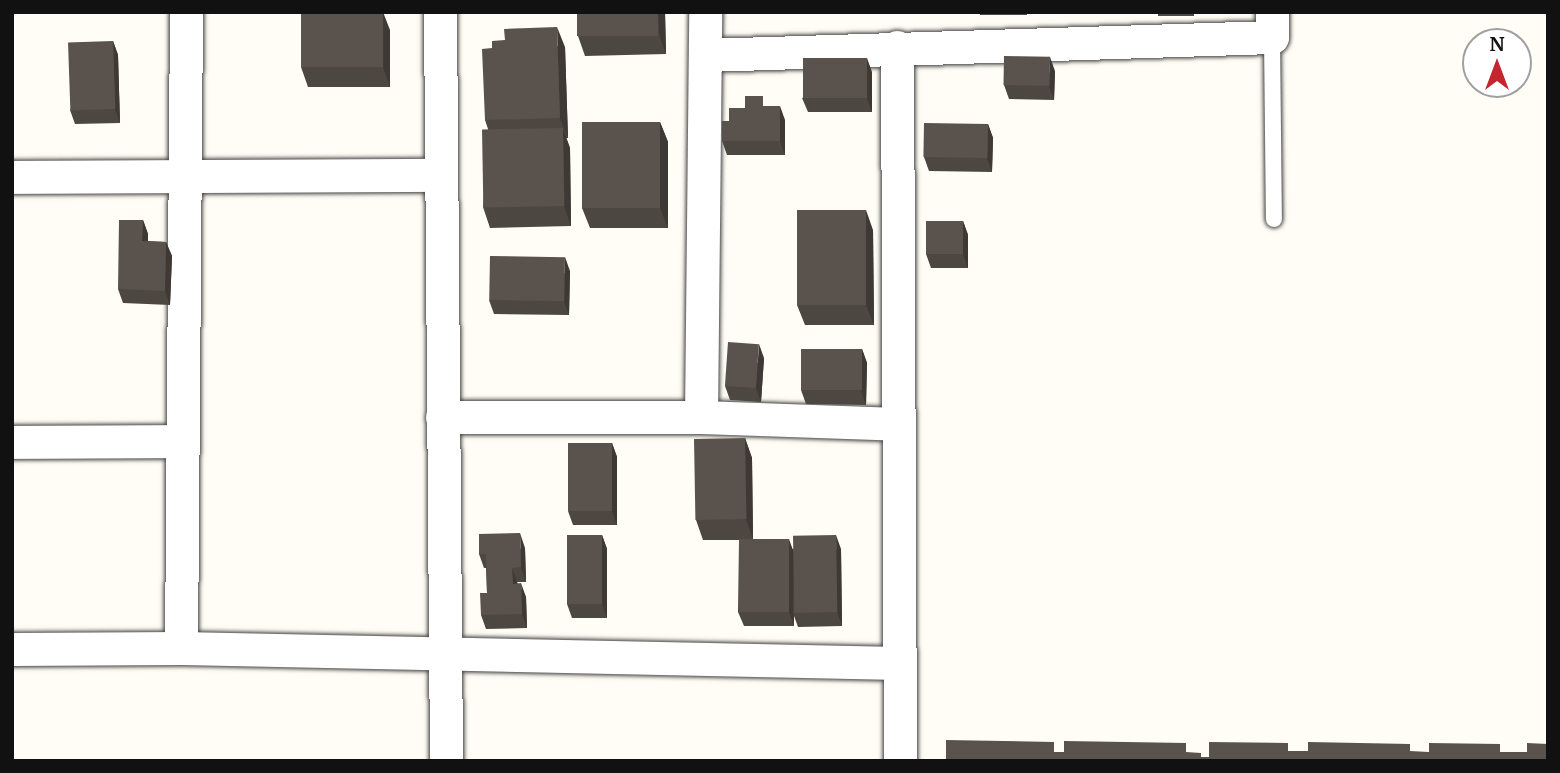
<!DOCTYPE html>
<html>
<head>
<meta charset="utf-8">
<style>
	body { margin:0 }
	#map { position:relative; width:1560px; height:773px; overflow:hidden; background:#fffdf5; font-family:Merriweather,serif }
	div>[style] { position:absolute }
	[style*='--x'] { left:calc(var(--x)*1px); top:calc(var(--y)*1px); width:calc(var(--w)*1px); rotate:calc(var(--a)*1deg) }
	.roads { filter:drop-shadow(0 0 2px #444) drop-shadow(0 0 2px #444) }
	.service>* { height:16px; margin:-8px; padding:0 8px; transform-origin:8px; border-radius:8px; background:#fff }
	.minor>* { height:33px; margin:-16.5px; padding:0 16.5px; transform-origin:16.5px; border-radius:16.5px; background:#fff }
	.wall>* { inset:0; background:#4d4742; transform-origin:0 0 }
	.shaded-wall>* { inset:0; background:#3f3936 }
	.building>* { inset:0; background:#5a524d; transform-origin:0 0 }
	span { translate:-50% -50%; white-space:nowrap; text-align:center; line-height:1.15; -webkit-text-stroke:7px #fff; paint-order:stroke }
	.frame { position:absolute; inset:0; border:14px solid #111; pointer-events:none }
	.north { position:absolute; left:1462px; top:28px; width:70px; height:70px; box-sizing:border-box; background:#fff; border:2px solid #a0a0a0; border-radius:50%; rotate:0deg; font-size:19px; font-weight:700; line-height:28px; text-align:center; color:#111 }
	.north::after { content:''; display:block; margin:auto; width:24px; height:32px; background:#c4262e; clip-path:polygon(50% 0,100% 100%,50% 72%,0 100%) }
</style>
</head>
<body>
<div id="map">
	<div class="roads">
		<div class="service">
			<i style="--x:1272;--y:37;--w:182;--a:89.4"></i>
		</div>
		<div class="minor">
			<i style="--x:440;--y:12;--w:749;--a:89.54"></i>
			<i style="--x:897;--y:47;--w:714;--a:89.76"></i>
			<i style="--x:706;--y:55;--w:566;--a:-1.82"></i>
			<i style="--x:1272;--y:37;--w:25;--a:-90"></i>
			<i style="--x:12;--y:177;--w:429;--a:-0.3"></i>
			<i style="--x:442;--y:417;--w:259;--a:0"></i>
			<i style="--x:701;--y:417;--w:197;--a:2"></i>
			<i style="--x:701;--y:417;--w:405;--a:-89.4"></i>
			<i style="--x:12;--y:442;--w:170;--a:-0.3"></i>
			<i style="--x:181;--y:648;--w:636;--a:-89.55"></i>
			<i style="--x:12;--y:649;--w:169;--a:-0.3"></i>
			<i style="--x:181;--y:648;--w:718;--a:1.2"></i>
		</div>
	</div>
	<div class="wall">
		<i style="clip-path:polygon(577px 12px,665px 12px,666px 54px,585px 56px,578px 36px)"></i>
		<i style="left:980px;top:12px;width:47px;height:3px"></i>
		<i style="left:1158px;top:12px;width:36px;height:4px"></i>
		<i style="clip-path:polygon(390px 30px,390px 87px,308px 87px,301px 67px)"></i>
		<i style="clip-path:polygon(505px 40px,565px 47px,568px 138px,566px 138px,570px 148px,571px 226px,490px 228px,483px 207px,488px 129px,485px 120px,492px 48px)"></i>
		<i style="clip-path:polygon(113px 41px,118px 55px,120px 123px,75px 124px,70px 110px)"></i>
		<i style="clip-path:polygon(1055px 71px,1054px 100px,1009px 99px,1004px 85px)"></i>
		<i style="clip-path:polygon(872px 72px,872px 112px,808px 112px,802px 98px)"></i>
		<i style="clip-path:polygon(766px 106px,785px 120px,785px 155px,727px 155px,722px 141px,729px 121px,745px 108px)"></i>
		<i style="clip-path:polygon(660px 122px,668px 142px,668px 228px,590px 228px,582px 208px)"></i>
		<i style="clip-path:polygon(988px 124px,993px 138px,992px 172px,929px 171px,924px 157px)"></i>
		<i style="clip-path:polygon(143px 220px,148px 234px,148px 241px,166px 242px,172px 256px,170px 305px,123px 303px,118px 289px)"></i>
		<i style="clip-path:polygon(963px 221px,968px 235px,968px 268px,931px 268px,926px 254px)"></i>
		<i style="clip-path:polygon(873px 230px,874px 325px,805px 325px,797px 305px)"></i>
		<i style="clip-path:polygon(570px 271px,569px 315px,494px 314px,489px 300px)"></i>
		<i style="clip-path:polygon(862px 349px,867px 363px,866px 405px,806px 404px,801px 390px)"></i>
		<i style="clip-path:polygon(764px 358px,761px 402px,730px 400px,725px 386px)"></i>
		<i style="clip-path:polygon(745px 438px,752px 458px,753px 539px,793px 549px,841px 549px,842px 626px,798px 627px,794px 616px,794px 626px,744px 626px,738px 612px,739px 540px,703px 540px,696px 520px)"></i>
		<i style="clip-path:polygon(612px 443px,617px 457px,617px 525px,573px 525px,568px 511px)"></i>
		<i style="clip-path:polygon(602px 535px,607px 549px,607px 618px,572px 618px,567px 604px)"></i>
		<i style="clip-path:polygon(525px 548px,526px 582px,517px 582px,526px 597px,527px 628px,486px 629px,481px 615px,487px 593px,486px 568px,484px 568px,479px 554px)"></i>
	</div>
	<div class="shaded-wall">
		<i style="clip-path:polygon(383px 12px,390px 30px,390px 87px,383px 67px)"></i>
		<i style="clip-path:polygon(658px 12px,665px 12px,666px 54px,659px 34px)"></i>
		<i style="clip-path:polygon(557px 27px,565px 47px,568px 138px,560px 118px)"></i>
		<i style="clip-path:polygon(113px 41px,118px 55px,120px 123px,115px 109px)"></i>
		<i style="clip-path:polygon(1050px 57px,1055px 71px,1054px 100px,1049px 86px)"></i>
		<i style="clip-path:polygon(867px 58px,872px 72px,872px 112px,867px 98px)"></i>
		<i style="clip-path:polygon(780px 106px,785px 120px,785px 155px,780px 141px)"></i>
		<i style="clip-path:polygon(660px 122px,668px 142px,668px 228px,660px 208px)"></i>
		<i style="clip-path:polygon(988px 124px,993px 138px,992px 172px,987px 158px)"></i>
		<i style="clip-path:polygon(563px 128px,570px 148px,571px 226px,564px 206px)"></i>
		<i style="clip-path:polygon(866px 210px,873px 230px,874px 325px,866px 305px)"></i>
		<i style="clip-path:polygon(143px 220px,148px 234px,148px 255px,142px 241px)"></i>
		<i style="clip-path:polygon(963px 221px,968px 235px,968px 268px,963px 254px)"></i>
		<i style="clip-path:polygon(166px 242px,172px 256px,170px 305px,165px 291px)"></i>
		<i style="clip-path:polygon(565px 257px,570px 271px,569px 315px,564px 301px)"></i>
		<i style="clip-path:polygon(759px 344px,764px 358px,761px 402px,756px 388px)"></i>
		<i style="clip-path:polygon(862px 349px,867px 363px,866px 405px,861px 391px)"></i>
		<i style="clip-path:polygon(745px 438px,752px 458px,753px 539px,746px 519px)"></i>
		<i style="clip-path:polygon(612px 443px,617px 457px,617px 525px,612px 511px)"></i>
		<i style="clip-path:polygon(520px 533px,525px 548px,526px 582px,521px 567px)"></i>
		<i style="clip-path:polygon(602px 535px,607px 549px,607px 618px,602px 604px)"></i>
		<i style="clip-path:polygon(836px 535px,841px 549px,842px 626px,837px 612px)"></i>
		<i style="clip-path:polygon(789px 539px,794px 553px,793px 613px,794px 616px,794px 626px,789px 612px)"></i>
		<i style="clip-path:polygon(512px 568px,517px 582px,518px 598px,513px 584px)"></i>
		<i style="clip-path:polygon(521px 583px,526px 597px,527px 628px,522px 614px)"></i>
	</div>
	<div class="building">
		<i style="left:301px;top:12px;width:82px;height:55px"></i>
		<i style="left:577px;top:12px;width:81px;height:24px"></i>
		<i style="clip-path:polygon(557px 27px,560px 118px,485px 120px,482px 49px,492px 48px,492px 41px,505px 40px,504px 29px)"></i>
		<i style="left:113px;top:41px;width:68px;height:45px;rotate:88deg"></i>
		<i style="left:1004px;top:56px;width:46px;height:29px;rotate:1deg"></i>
		<i style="left:803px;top:58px;width:64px;height:40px"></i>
		<i style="clip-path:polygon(745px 96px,763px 96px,763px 106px,780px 106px,780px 141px,722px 141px,722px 121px,729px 121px,729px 108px,745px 108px)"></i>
		<i style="left:582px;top:122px;width:78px;height:86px"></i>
		<i style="left:924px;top:123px;width:64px;height:34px;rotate:1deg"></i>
		<i style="left:563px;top:128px;width:78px;height:81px;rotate:89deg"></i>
		<i style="left:866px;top:210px;width:95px;height:69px;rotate:90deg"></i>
		<i style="clip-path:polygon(119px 220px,143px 220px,142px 241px,166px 242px,165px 291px,118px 289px)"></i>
		<i style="left:926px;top:221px;width:37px;height:33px"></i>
		<i style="left:490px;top:256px;width:75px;height:44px;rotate:1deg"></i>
		<i style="left:728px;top:342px;width:31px;height:44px;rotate:4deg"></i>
		<i style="left:801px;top:349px;width:61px;height:41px"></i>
		<i style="left:745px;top:438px;width:81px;height:51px;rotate:89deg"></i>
		<i style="left:568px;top:443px;width:44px;height:68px"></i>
		<i style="clip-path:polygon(520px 533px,521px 567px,512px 568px,513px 584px,521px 583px,522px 614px,481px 615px,480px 593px,487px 593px,486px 554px,479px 554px,479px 534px)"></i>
		<i style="left:567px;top:535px;width:35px;height:69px"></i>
		<i style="left:836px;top:535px;width:77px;height:43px;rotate:89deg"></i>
		<i style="left:739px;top:539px;width:50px;height:73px"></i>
		<i style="clip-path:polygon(946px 740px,1054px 742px,1054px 752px,1064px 752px,1064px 741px,1186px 743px,1186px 752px,1201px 753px,1201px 757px,1209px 757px,1209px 742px,1288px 743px,1288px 751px,1308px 751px,1308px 742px,1410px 744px,1410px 751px,1429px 752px,1429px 743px,1500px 744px,1500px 752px,1527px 752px,1527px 743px,1548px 744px,1548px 761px,946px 761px)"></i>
	</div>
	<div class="frame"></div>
	<div class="north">N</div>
</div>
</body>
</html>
